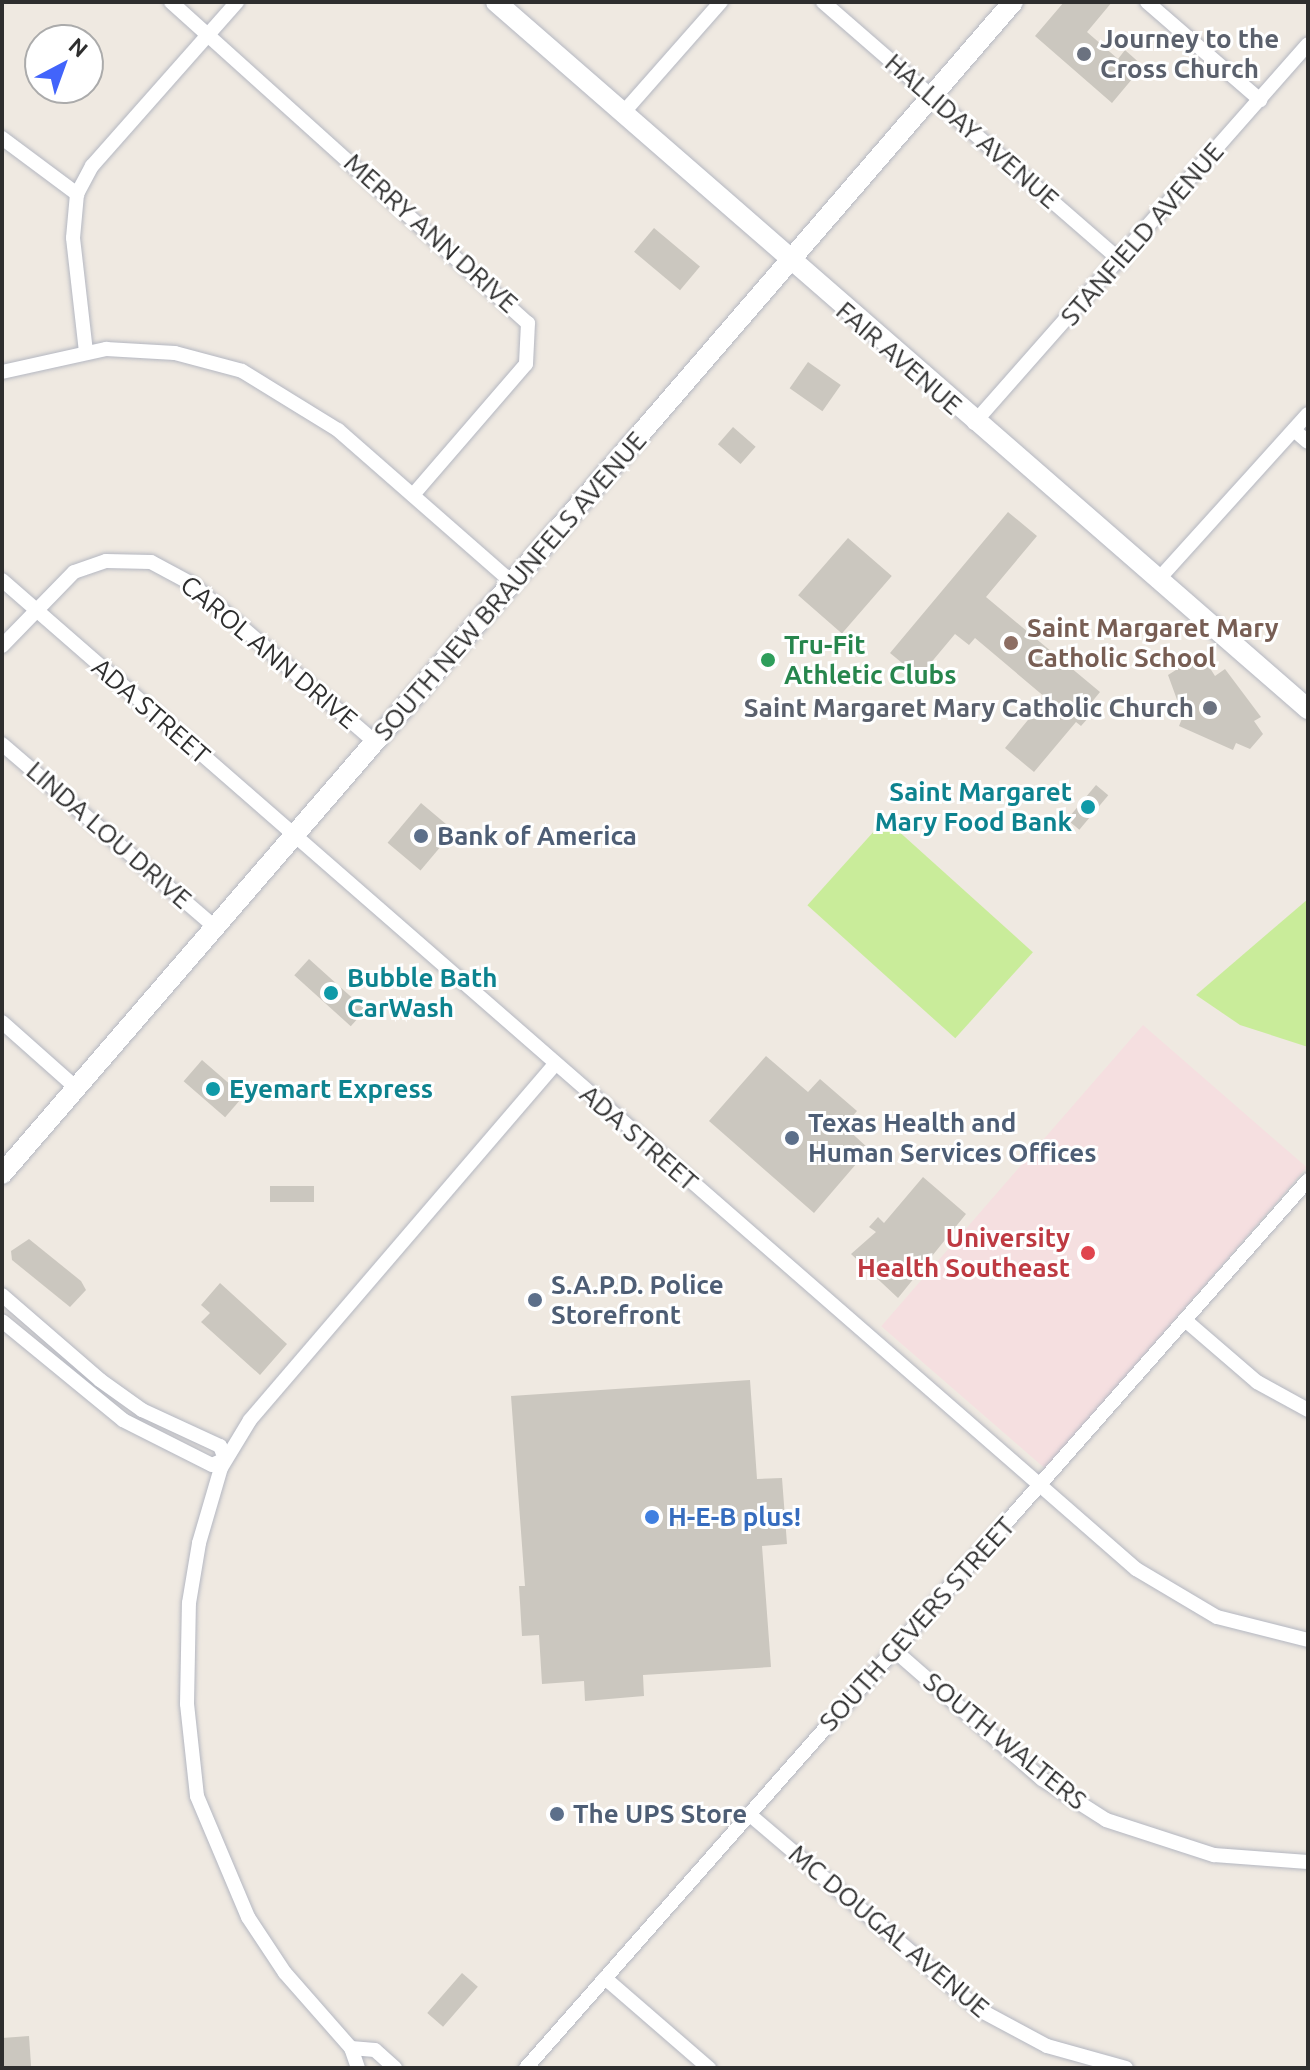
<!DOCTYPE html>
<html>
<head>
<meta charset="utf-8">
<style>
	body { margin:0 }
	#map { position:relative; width:1310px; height:2070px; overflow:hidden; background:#efe9e1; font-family:Ubuntu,sans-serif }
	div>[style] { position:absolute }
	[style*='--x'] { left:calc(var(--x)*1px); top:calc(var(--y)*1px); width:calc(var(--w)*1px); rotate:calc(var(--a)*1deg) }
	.medical>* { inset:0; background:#f5dfe0; transform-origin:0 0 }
	.pitch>* { inset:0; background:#c9ec9a; transform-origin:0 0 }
	.building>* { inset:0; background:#cbc7bf; transform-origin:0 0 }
	.roads { filter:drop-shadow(0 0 2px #b4b7c1) drop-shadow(0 0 2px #b4b7c1) }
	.street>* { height:14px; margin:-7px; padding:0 7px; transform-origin:7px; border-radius:7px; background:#fff }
	.secondary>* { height:20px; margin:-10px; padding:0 10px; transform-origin:10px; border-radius:10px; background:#fff }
	.dots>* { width:22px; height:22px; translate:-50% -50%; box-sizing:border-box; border:4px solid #fff; border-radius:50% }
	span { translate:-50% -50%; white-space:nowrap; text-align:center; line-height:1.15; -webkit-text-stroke:6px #fff; paint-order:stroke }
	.worship-label { font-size:26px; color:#5b616d; font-weight:700 }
	.left { translate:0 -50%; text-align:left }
	.right { translate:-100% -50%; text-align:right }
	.street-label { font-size:26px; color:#2e2e2e }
	.education-label { font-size:26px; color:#785e54; font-weight:700 }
	.leisure-label { font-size:26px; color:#27864d; font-weight:700 }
	.culture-label { font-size:26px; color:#0d838f; font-weight:700 }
	.service-label { font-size:26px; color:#4e5e75; font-weight:700 }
	.health-label { font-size:26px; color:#be3a42; font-weight:700 }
	.shop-label { font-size:26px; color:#366cbe; font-weight:700 }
	.frame { position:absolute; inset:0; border:4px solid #2e2e2e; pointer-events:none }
	.north { position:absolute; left:24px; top:24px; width:80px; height:80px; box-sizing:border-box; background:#fff; border:2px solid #ababab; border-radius:50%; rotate:41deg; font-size:22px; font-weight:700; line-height:32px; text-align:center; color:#2e2e2e }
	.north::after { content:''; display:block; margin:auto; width:28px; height:36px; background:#4264fb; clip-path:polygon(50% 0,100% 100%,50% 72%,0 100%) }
</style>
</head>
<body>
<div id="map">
	<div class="medical">
		<i style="left:1143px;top:1025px;width:217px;height:399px;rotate:41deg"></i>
	</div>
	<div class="pitch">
		<i style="left:885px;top:819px;width:199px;height:116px;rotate:42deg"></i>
		<i style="clip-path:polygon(1308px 899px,1308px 1047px,1240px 1025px,1196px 995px)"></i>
	</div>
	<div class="building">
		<i style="clip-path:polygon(1064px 2px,1112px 2px,1087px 32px,1118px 59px,1125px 50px,1143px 66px,1112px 103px,1035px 36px)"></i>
		<i style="left:654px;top:228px;width:60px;height:31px;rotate:40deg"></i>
		<i style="left:808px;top:362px;width:40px;height:32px;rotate:35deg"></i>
		<i style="left:733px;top:427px;width:30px;height:23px;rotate:41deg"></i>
		<i style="clip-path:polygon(1008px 512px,1037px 536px,986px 597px,1100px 692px,1091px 703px,1097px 708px,1081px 726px,1076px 722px,1034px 772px,1005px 748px,1046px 698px,975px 638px,969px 645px,955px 634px,919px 677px,890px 653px)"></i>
		<i style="left:848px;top:538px;width:58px;height:76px;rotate:41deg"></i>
		<i style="clip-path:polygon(1201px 654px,1215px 676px,1225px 669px,1261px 717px,1254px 721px,1263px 734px,1250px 749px,1236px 743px,1233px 750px,1179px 726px,1183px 716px,1168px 675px)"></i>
		<i style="left:1096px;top:785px;width:16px;height:45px;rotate:40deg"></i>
		<i style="left:421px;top:803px;width:43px;height:52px;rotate:40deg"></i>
		<i style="left:309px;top:959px;width:76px;height:22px;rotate:42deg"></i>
		<i style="clip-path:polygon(766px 1056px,808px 1092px,820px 1079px,857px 1111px,844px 1126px,869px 1149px,814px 1213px,709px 1121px)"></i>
		<i style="left:202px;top:1060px;width:55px;height:28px;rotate:41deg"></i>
		<i style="clip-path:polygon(923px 1177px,966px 1214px,898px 1298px,851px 1254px,876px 1232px,869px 1227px,878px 1217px,884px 1223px)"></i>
		<i style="left:314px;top:1186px;width:16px;height:44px;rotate:90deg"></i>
		<i style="clip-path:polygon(29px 1239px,81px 1281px,86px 1290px,70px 1307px,12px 1260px,11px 1251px)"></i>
		<i style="clip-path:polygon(220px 1283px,287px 1344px,260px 1375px,201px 1322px,210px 1313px,201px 1305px)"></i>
		<i style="clip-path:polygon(750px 1380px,757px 1479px,782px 1478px,787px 1544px,762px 1546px,771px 1667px,643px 1675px,644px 1696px,585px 1701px,584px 1681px,542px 1684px,539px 1635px,522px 1636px,519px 1586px,525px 1586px,511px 1396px)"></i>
		<i style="left:462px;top:1973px;width:21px;height:53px;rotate:41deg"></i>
		<i style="left:29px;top:2036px;width:32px;height:27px;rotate:86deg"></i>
	</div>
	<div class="roads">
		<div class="street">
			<i style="--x:171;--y:2;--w:480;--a:42"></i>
			<i style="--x:528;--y:323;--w:41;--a:92.8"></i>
			<i style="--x:526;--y:364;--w:173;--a:130.8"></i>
			<i style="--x:823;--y:2;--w:395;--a:41"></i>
			<i style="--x:1147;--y:2;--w:150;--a:40.9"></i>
			<i style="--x:623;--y:113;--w:148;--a:-48.6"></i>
			<i style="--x:2;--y:138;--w:94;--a:36.7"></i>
			<i style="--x:86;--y:352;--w:115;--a:-96.5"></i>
			<i style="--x:73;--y:238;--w:44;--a:-84.8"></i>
			<i style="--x:77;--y:194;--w:32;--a:-62"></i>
			<i style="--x:92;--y:166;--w:219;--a:-48.5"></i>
			<i style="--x:2;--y:372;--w:107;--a:-12.5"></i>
			<i style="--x:106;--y:349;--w:69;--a:3.3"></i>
			<i style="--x:175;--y:353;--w:69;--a:15"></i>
			<i style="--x:242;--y:371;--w:113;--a:31.6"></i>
			<i style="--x:338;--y:430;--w:234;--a:41.2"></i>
			<i style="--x:974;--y:423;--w:505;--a:-48.61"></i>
			<i style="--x:1294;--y:430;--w:18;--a:41"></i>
			<i style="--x:2;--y:580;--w:1505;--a:41.09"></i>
			<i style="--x:1136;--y:1569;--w:94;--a:30.7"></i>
			<i style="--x:1217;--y:1617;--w:94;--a:14.2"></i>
			<i style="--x:1157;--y:581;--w:225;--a:-47.9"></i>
			<i style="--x:2;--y:646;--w:103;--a:-45.8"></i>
			<i style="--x:74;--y:572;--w:34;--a:-19"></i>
			<i style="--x:106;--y:561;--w:45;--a:1.3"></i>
			<i style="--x:151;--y:562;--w:47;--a:28.2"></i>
			<i style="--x:192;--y:584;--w:243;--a:40.8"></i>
			<i style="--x:2;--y:744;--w:281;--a:40.7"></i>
			<i style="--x:2;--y:1022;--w:96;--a:41.6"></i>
			<i style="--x:2;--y:1295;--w:130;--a:40.9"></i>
			<i style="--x:100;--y:1380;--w:52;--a:35.5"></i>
			<i style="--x:142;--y:1410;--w:86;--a:24.8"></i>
			<i style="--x:220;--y:1446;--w:14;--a:69"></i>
			<i style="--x:225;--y:1459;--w:14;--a:155"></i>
			<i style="--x:212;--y:1465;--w:100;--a:-153.2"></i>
			<i style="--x:123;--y:1420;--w:156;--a:-140.7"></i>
			<i style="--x:1185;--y:1320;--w:95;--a:40.7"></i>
			<i style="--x:1257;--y:1382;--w:58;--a:28.8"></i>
			<i style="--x:894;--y:1650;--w:196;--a:41.1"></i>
			<i style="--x:1042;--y:1779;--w:76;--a:32.6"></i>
			<i style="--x:1106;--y:1820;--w:114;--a:18"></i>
			<i style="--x:1214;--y:1855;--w:94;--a:4.3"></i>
			<i style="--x:749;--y:1814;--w:301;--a:40.4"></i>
			<i style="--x:978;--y:2009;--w:78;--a:28.2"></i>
			<i style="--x:1047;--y:2046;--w:82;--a:15.6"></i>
			<i style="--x:605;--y:1978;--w:138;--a:40.9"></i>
			<i style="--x:351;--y:2048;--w:24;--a:5"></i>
			<i style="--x:375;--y:2050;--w:27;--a:42"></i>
			<i style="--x:358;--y:2068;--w:21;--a:-109"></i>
			<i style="--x:351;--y:2048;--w:100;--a:-131.3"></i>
			<i style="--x:285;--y:1973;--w:67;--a:-123.5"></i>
			<i style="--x:248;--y:1917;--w:131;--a:-112.9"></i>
			<i style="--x:197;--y:1796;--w:93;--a:-96.2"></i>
			<i style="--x:187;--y:1704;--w:101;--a:-88.9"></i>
			<i style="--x:189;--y:1603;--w:61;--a:-80.5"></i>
			<i style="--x:199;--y:1543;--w:78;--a:-73.7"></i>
			<i style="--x:221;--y:1468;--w:56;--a:-58.9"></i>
			<i style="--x:250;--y:1420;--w:469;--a:-49.4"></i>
			<i style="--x:526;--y:2068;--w:1183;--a:-48.63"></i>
		</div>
		<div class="secondary">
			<i style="--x:496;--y:2;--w:1077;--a:41.05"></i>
			<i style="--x:2;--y:1174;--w:1548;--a:-49.22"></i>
		</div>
	</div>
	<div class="dots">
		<i style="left:1084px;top:54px;background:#6b7280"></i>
		<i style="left:1011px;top:643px;background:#8d6e63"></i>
		<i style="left:768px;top:660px;background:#2e9e5b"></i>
		<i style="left:1210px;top:708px;background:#6b7280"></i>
		<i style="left:1088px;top:807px;background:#0f9aa8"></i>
		<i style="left:421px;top:836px;background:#5c6f8a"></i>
		<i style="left:331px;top:993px;background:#0f9aa8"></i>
		<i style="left:213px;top:1089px;background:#0f9aa8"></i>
		<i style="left:792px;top:1138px;background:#5c6f8a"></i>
		<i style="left:1088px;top:1253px;background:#e0444e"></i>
		<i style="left:535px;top:1300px;background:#5c6f8a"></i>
		<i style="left:652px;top:1517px;background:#3f7fe0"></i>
		<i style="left:557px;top:1814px;background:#5c6f8a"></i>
	</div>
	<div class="worship-label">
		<span class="left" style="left:1100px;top:54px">Journey to the<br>Cross Church</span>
		<span class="right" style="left:1194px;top:708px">Saint Margaret Mary Catholic Church</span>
	</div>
	<div class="street-label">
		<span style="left:972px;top:131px;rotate:41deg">HALLIDAY AVENUE</span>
		<span style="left:431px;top:233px;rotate:42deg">MERRY ANN DRIVE</span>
		<span style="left:1142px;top:234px;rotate:-49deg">STANFIELD AVENUE</span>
		<span style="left:899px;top:358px;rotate:41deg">FAIR AVENUE</span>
		<span style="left:510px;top:586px;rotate:-49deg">SOUTH NEW BRAUNFELS AVENUE</span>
		<span style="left:269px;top:652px;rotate:40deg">CAROL ANN DRIVE</span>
		<span style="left:151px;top:711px;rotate:41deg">ADA STREET</span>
		<span style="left:109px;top:835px;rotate:41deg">LINDA LOU DRIVE</span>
		<span style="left:639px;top:1138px;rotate:41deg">ADA STREET</span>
		<span style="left:917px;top:1624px;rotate:-48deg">SOUTH GEVERS STREET</span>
		<span style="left:1005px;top:1741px;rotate:39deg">SOUTH WALTERS</span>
		<span style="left:889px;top:1931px;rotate:40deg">MC DOUGAL AVENUE</span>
	</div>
	<div class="education-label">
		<span class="left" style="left:1027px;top:643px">Saint Margaret Mary<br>Catholic School</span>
	</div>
	<div class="leisure-label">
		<span class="left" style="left:784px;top:660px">Tru-Fit<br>Athletic Clubs</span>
	</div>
	<div class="culture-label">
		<span class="right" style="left:1072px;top:807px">Saint Margaret<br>Mary Food Bank</span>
		<span class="left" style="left:347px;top:993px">Bubble Bath<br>CarWash</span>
		<span class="left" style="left:229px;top:1089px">Eyemart Express</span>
	</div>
	<div class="service-label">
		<span class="left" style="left:437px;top:836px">Bank of America</span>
		<span class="left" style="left:808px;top:1138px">Texas Health and<br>Human Services Offices</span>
		<span class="left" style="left:551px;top:1300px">S.A.P.D. Police<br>Storefront</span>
		<span class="left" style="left:573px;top:1814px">The UPS Store</span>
	</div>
	<div class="health-label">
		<span class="right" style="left:1070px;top:1253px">University<br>Health Southeast</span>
	</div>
	<div class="shop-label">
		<span class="left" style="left:668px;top:1517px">H-E-B plus!</span>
	</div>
	<div class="frame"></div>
	<div class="north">N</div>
</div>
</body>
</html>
